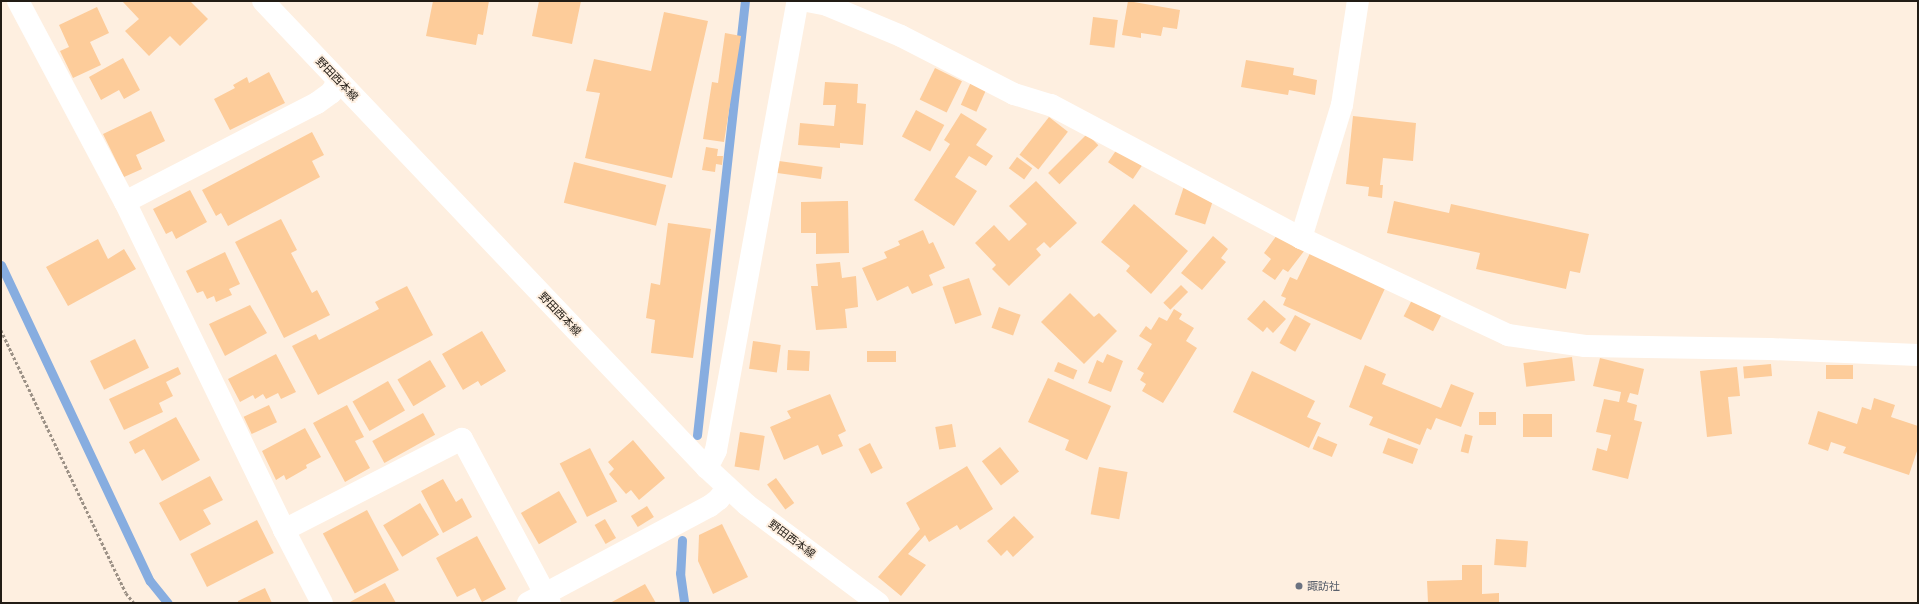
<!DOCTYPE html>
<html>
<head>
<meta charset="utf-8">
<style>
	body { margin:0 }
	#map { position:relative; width:1919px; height:604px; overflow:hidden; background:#feefe0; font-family:Merriweather,"Noto Sans JP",serif }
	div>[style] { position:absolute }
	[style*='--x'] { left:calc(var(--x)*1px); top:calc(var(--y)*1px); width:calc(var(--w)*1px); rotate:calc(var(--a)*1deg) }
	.stream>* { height:9px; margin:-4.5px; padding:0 4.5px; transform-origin:4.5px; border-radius:4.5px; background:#87ade0 }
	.building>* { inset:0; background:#fdcc9a; transform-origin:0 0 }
	.path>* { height:2.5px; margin-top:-1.25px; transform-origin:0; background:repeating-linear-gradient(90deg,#9c9186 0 3px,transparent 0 5px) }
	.street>* { height:22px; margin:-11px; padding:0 11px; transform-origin:11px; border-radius:11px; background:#fff }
	.secondary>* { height:22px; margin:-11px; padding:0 11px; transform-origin:11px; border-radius:11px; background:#fff }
	.dots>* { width:11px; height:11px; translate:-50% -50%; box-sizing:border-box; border:2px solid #feefe0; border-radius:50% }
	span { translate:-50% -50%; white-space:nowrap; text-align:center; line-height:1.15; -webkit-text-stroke:3.5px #feefe0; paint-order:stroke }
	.street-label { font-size:11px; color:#221c15 }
	.worship-label { font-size:11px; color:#5b616d }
	.left { translate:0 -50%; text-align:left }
	.frame { position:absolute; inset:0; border:2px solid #221c15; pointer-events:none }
</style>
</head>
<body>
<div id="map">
	<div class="stream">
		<i style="--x:1;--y:265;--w:349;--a:64.8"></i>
		<i style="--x:150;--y:581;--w:28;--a:51"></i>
		<i style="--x:697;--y:435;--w:437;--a:-83.7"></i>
		<i style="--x:682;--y:540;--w:33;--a:93"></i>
		<i style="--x:680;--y:573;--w:30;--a:82"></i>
	</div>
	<div class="building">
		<i style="clip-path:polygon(124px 1px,190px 1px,208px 19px,180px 46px,170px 36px,149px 56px,125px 31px,139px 19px,123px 2px)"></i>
		<i style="clip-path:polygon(433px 1px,489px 1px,483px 35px,478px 34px,476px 45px,426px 36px)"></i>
		<i style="clip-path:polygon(539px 1px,581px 1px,572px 44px,532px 36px)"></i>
		<i style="clip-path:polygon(1128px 1px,1180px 10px,1177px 29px,1163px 27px,1161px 36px,1141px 33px,1141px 38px,1122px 35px)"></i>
		<i style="clip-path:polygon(97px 7px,109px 33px,90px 42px,101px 65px,73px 78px,60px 51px,69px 47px,59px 25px)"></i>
		<i style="clip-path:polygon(664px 12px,708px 21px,672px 178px,585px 158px,600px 93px,586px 91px,594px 59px,651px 71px)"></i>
		<i style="left:1093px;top:17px;width:25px;height:28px;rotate:7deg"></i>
		<i style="clip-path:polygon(725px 33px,741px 36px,724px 142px,703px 139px,712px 82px,718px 83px)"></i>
		<i style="clip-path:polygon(123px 58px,140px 90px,124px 99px,119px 90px,101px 100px,89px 77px)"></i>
		<i style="clip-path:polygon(1246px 60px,1294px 68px,1293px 75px,1317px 80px,1315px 95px,1289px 90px,1288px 95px,1241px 87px)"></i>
		<i style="left:935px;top:68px;width:30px;height:35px;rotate:26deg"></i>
		<i style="clip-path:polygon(269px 72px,285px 103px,230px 130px,214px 99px,235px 88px,233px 85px,247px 77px,249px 83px)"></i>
		<i style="clip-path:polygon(825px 82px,858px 84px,857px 103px,866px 104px,863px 145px,840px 143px,840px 148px,798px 145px,800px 123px,834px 126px,836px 105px,823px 105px)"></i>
		<i style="left:971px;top:82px;width:17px;height:25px;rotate:24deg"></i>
		<i style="left:916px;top:110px;width:32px;height:30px;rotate:28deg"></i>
		<i style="clip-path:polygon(151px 111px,165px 141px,136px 155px,142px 169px,124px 177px,103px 134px)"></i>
		<i style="clip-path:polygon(961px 113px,987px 129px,976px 145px,993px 156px,986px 166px,969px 156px,955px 177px,977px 191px,954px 226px,914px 200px,950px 144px,944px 140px)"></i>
		<i style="clip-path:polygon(1353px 116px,1416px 123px,1413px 161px,1383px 158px,1380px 185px,1383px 185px,1382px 198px,1368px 196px,1369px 187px,1346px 184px)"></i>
		<i style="left:1049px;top:117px;width:24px;height:48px;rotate:38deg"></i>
		<i style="clip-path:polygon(312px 132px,324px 155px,312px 161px,320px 177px,228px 226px,221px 213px,216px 216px,202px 190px)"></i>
		<i style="left:1087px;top:134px;width:16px;height:55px;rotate:45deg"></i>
		<i style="clip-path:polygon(706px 147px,718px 149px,717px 156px,723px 156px,722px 165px,716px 164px,715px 172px,702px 170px)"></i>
		<i style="left:1117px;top:149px;width:30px;height:16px;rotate:34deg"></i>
		<i style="left:1017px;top:157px;width:19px;height:14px;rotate:36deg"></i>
		<i style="left:779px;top:161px;width:44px;height:12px;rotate:8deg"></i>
		<i style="left:574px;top:162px;width:95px;height:42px;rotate:14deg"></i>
		<i style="clip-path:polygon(1036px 181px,1077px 223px,1050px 248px,1044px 242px,1036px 249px,1041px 255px,1009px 286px,992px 269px,996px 265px,975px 243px,994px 225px,1009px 241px,1027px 224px,1009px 206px)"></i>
		<i style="left:1184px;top:186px;width:32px;height:30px;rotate:18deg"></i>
		<i style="clip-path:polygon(190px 190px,207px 222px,176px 239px,172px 231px,166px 234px,153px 209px)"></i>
		<i style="clip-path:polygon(843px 201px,848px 201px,849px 253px,816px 254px,816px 233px,801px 233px,801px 202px)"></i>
		<i style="clip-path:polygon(1394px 201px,1449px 213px,1451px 204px,1589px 234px,1580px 273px,1570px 271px,1566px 289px,1476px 269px,1480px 253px,1387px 233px)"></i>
		<i style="clip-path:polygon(1134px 204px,1188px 251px,1151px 294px,1126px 271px,1130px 266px,1101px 242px)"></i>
		<i style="clip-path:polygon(281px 219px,297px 250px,291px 253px,312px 293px,317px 290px,330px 315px,284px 338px,235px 242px)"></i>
		<i style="clip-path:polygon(668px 223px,711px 229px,693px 358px,651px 353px,655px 320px,646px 318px,651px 283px,660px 285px)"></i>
		<i style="clip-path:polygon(1282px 228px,1308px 246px,1288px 272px,1283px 269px,1275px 280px,1262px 271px,1271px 259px,1264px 253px)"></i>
		<i style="clip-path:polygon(923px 230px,929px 244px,933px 242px,945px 268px,929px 275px,933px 285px,912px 294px,908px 286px,877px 301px,862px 268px,887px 258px,884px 252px,900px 245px,898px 241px)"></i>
		<i style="clip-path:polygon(1213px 236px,1228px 249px,1221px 258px,1226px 262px,1202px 290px,1181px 273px)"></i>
		<i style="clip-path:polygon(98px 239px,108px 259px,124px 249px,136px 269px,68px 306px,46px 267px)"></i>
		<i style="clip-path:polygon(1313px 247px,1388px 282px,1361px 340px,1283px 305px,1286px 298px,1281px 296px,1290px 277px,1297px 280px)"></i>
		<i style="clip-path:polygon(225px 252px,240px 284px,229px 289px,232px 295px,216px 302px,214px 296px,207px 299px,203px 291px,197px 293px,186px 271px)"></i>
		<i style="clip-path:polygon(840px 262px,842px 278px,856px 276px,858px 307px,845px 309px,847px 328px,816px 330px,811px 286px,818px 286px,816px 264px)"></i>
		<i style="left:969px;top:278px;width:39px;height:28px;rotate:71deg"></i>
		<i style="left:1181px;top:285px;width:10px;height:25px;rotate:45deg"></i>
		<i style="clip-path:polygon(407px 286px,433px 335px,318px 395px,292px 346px,316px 334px,319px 340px,379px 309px,375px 302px)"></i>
		<i style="clip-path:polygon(1070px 293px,1094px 317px,1099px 313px,1117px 331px,1084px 364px,1041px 322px)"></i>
		<i style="left:1415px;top:294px;width:33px;height:25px;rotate:27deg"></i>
		<i style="clip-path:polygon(1264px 300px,1286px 319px,1273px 333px,1267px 327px,1263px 332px,1247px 319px)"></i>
		<i style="clip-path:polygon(250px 305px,267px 333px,225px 356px,209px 324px)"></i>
		<i style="left:999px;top:307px;width:23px;height:22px;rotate:20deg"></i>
		<i style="clip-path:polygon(1174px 309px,1182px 314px,1179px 319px,1194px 328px,1186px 341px,1197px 348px,1163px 403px,1142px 391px,1146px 384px,1140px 380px,1144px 373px,1137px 369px,1152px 344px,1139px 336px,1146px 326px,1151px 330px,1159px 317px,1167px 321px)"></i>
		<i style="left:1295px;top:315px;width:18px;height:32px;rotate:29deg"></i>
		<i style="clip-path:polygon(482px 331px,506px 371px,481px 386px,478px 381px,463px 390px,442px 354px)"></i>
		<i style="left:135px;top:339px;width:32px;height:50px;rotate:64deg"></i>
		<i style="left:753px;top:341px;width:28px;height:28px;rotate:8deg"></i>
		<i style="left:788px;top:350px;width:22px;height:20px;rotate:3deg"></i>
		<i style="left:867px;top:351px;width:29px;height:11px"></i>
		<i style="clip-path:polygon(276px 354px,296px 392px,281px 399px,278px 393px,266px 399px,263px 394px,255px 399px,253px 395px,240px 402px,228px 379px)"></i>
		<i style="clip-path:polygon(1107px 354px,1123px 361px,1111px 392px,1088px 383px,1097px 360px,1103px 363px)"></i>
		<i style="left:1572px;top:357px;width:24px;height:49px;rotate:83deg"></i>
		<i style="clip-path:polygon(1600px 358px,1644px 369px,1638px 395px,1630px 393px,1627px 402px,1637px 405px,1634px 420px,1642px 422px,1628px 479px,1592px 470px,1597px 448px,1607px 451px,1611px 435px,1596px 432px,1604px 399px,1619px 402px,1621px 392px,1593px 386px)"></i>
		<i style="left:430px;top:360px;width:31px;height:38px;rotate:59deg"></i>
		<i style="left:1058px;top:362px;width:21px;height:10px;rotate:23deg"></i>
		<i style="left:1771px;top:364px;width:12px;height:28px;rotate:85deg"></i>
		<i style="clip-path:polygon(1365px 365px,1386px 374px,1382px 384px,1441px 408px,1451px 384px,1474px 393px,1461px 427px,1436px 418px,1431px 430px,1427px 428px,1420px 445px,1369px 425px,1373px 417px,1349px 407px)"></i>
		<i style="left:1826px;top:365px;width:27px;height:14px"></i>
		<i style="clip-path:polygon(178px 367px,181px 374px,166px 382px,173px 396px,159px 403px,163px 412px,124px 430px,109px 399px)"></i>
		<i style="clip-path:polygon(1737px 367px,1740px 396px,1728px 397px,1732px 434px,1707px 437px,1700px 371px)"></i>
		<i style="clip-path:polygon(1252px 371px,1315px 401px,1307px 417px,1321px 423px,1309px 448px,1233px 412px)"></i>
		<i style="clip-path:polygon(1048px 378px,1111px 406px,1087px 460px,1065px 450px,1069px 440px,1028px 422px)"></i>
		<i style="left:388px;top:381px;width:34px;height:41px;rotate:60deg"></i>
		<i style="clip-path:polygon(830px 394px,846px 431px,838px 435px,843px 446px,822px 455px,818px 445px,784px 460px,770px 427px,791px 418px,787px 411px)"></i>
		<i style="clip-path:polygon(1874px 398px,1895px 405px,1891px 417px,1918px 426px,1918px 448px,1909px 475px,1843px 453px,1846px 447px,1831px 442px,1828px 451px,1808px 444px,1818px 411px,1857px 424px,1862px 407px,1871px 410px)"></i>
		<i style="left:269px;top:405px;width:19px;height:28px;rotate:65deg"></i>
		<i style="clip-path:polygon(347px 405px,364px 437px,355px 441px,370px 468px,345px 482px,313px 423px)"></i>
		<i style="left:1479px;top:412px;width:17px;height:13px"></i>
		<i style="left:423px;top:413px;width:25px;height:58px;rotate:61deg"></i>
		<i style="left:1523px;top:414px;width:29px;height:23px"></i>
		<i style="clip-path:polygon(176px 417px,200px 460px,162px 481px,144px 449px,135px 454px,129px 442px)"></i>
		<i style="left:952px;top:424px;width:23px;height:17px;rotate:80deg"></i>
		<i style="clip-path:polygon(305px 428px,321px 457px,306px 465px,307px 468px,286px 480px,284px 475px,276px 480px,262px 451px)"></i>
		<i style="left:740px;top:432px;width:25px;height:35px;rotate:9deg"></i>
		<i style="left:1465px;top:434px;width:8px;height:18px;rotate:14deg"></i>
		<i style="left:1318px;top:436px;width:21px;height:14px;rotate:23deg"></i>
		<i style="left:1388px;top:438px;width:32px;height:16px;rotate:20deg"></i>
		<i style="clip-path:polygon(633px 440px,665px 478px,639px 500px,631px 490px,626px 494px,609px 474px,614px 469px,608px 462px)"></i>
		<i style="left:870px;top:443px;width:28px;height:13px;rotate:63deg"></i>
		<i style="left:1000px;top:447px;width:31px;height:23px;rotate:52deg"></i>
		<i style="left:590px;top:448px;width:60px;height:34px;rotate:63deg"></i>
		<i style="clip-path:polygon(967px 466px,993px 509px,960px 530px,957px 525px,929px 542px,925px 535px,908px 554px,926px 565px,901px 596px,878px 577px,920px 529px,906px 503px)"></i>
		<i style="left:1099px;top:467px;width:29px;height:48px;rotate:10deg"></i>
		<i style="clip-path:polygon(210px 476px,223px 500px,203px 510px,211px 524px,180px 541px,159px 503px)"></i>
		<i style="left:776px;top:478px;width:31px;height:11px;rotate:54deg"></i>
		<i style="clip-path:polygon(443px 479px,456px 502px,462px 498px,472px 517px,443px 533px,421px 491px)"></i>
		<i style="left:559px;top:491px;width:36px;height:44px;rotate:60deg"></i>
		<i style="left:420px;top:503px;width:37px;height:43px;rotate:59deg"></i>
		<i style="left:647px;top:506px;width:13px;height:19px;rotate:58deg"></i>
		<i style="left:367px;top:510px;width:68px;height:50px;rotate:62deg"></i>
		<i style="clip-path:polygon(1014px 516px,1034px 537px,1013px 557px,1007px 550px,1001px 556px,987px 541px)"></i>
		<i style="left:605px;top:519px;width:22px;height:12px;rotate:60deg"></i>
		<i style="left:257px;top:520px;width:37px;height:75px;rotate:63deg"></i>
		<i style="clip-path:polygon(722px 524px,748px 577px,713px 594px,698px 561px,699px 535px)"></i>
		<i style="clip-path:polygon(477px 536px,506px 589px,482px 602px,475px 588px,457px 597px,436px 558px)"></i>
		<i style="left:1496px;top:539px;width:32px;height:26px;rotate:4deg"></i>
		<i style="clip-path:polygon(1462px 565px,1482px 565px,1482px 594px,1499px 593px,1499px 603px,1428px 603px,1427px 581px,1462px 580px)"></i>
		<i style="clip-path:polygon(385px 583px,396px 603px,348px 603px)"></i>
		<i style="clip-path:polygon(645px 584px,656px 603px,610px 603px)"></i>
		<i style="clip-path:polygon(265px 588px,272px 603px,238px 603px,238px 601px)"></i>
	</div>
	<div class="path">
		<i style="--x:1;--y:330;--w:259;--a:64.6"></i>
		<i style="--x:112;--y:564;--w:32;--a:64"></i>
		<i style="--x:126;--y:593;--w:13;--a:51"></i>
	</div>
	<div class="street">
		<i style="--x:18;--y:1;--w:228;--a:62"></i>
		<i style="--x:125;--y:202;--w:365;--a:64.1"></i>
		<i style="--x:284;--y:530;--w:82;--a:62.5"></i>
		<i style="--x:125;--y:202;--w:216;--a:-27.3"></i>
		<i style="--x:317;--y:103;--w:17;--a:-36"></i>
		<i style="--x:331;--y:93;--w:14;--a:-60"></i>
		<i style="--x:1301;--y:238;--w:139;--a:-72.9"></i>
		<i style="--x:1342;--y:105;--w:105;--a:-81.3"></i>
		<i style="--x:707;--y:468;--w:20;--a:-63"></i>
		<i style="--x:716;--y:450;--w:456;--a:-79.7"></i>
		<i style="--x:284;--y:530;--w:200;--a:-27.1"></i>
		<i style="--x:462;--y:439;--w:186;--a:61.8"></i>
		<i style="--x:528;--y:603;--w:206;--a:-28.1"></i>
		<i style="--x:710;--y:506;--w:11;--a:-38"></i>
		<i style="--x:719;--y:499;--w:14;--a:-56"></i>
	</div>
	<div class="secondary">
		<i style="--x:263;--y:1;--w:644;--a:46.45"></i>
		<i style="--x:707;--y:468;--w:54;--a:42.8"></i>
		<i style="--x:747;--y:505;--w:164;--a:36.8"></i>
		<i style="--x:807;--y:1;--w:20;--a:11"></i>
		<i style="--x:827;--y:5;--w:80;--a:22.7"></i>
		<i style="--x:901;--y:36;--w:127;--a:27.2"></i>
		<i style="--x:1014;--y:94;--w:39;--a:17"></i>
		<i style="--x:1051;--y:105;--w:283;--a:28"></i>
		<i style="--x:1301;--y:238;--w:229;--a:25.1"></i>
		<i style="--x:1508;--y:335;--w:78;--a:8.1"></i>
		<i style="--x:1585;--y:346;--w:185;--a:0.9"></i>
		<i style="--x:1770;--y:349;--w:148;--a:2.3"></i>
	</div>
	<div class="dots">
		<i style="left:1299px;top:586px;background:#6b7280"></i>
	</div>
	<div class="street-label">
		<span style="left:337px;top:79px;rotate:46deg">野田西本線</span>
		<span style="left:560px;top:314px;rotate:46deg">野田西本線</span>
		<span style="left:792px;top:539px;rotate:37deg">野田西本線</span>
	</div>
	<div class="worship-label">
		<span class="left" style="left:1307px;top:586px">諏訪社</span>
	</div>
	<div class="frame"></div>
</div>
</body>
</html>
